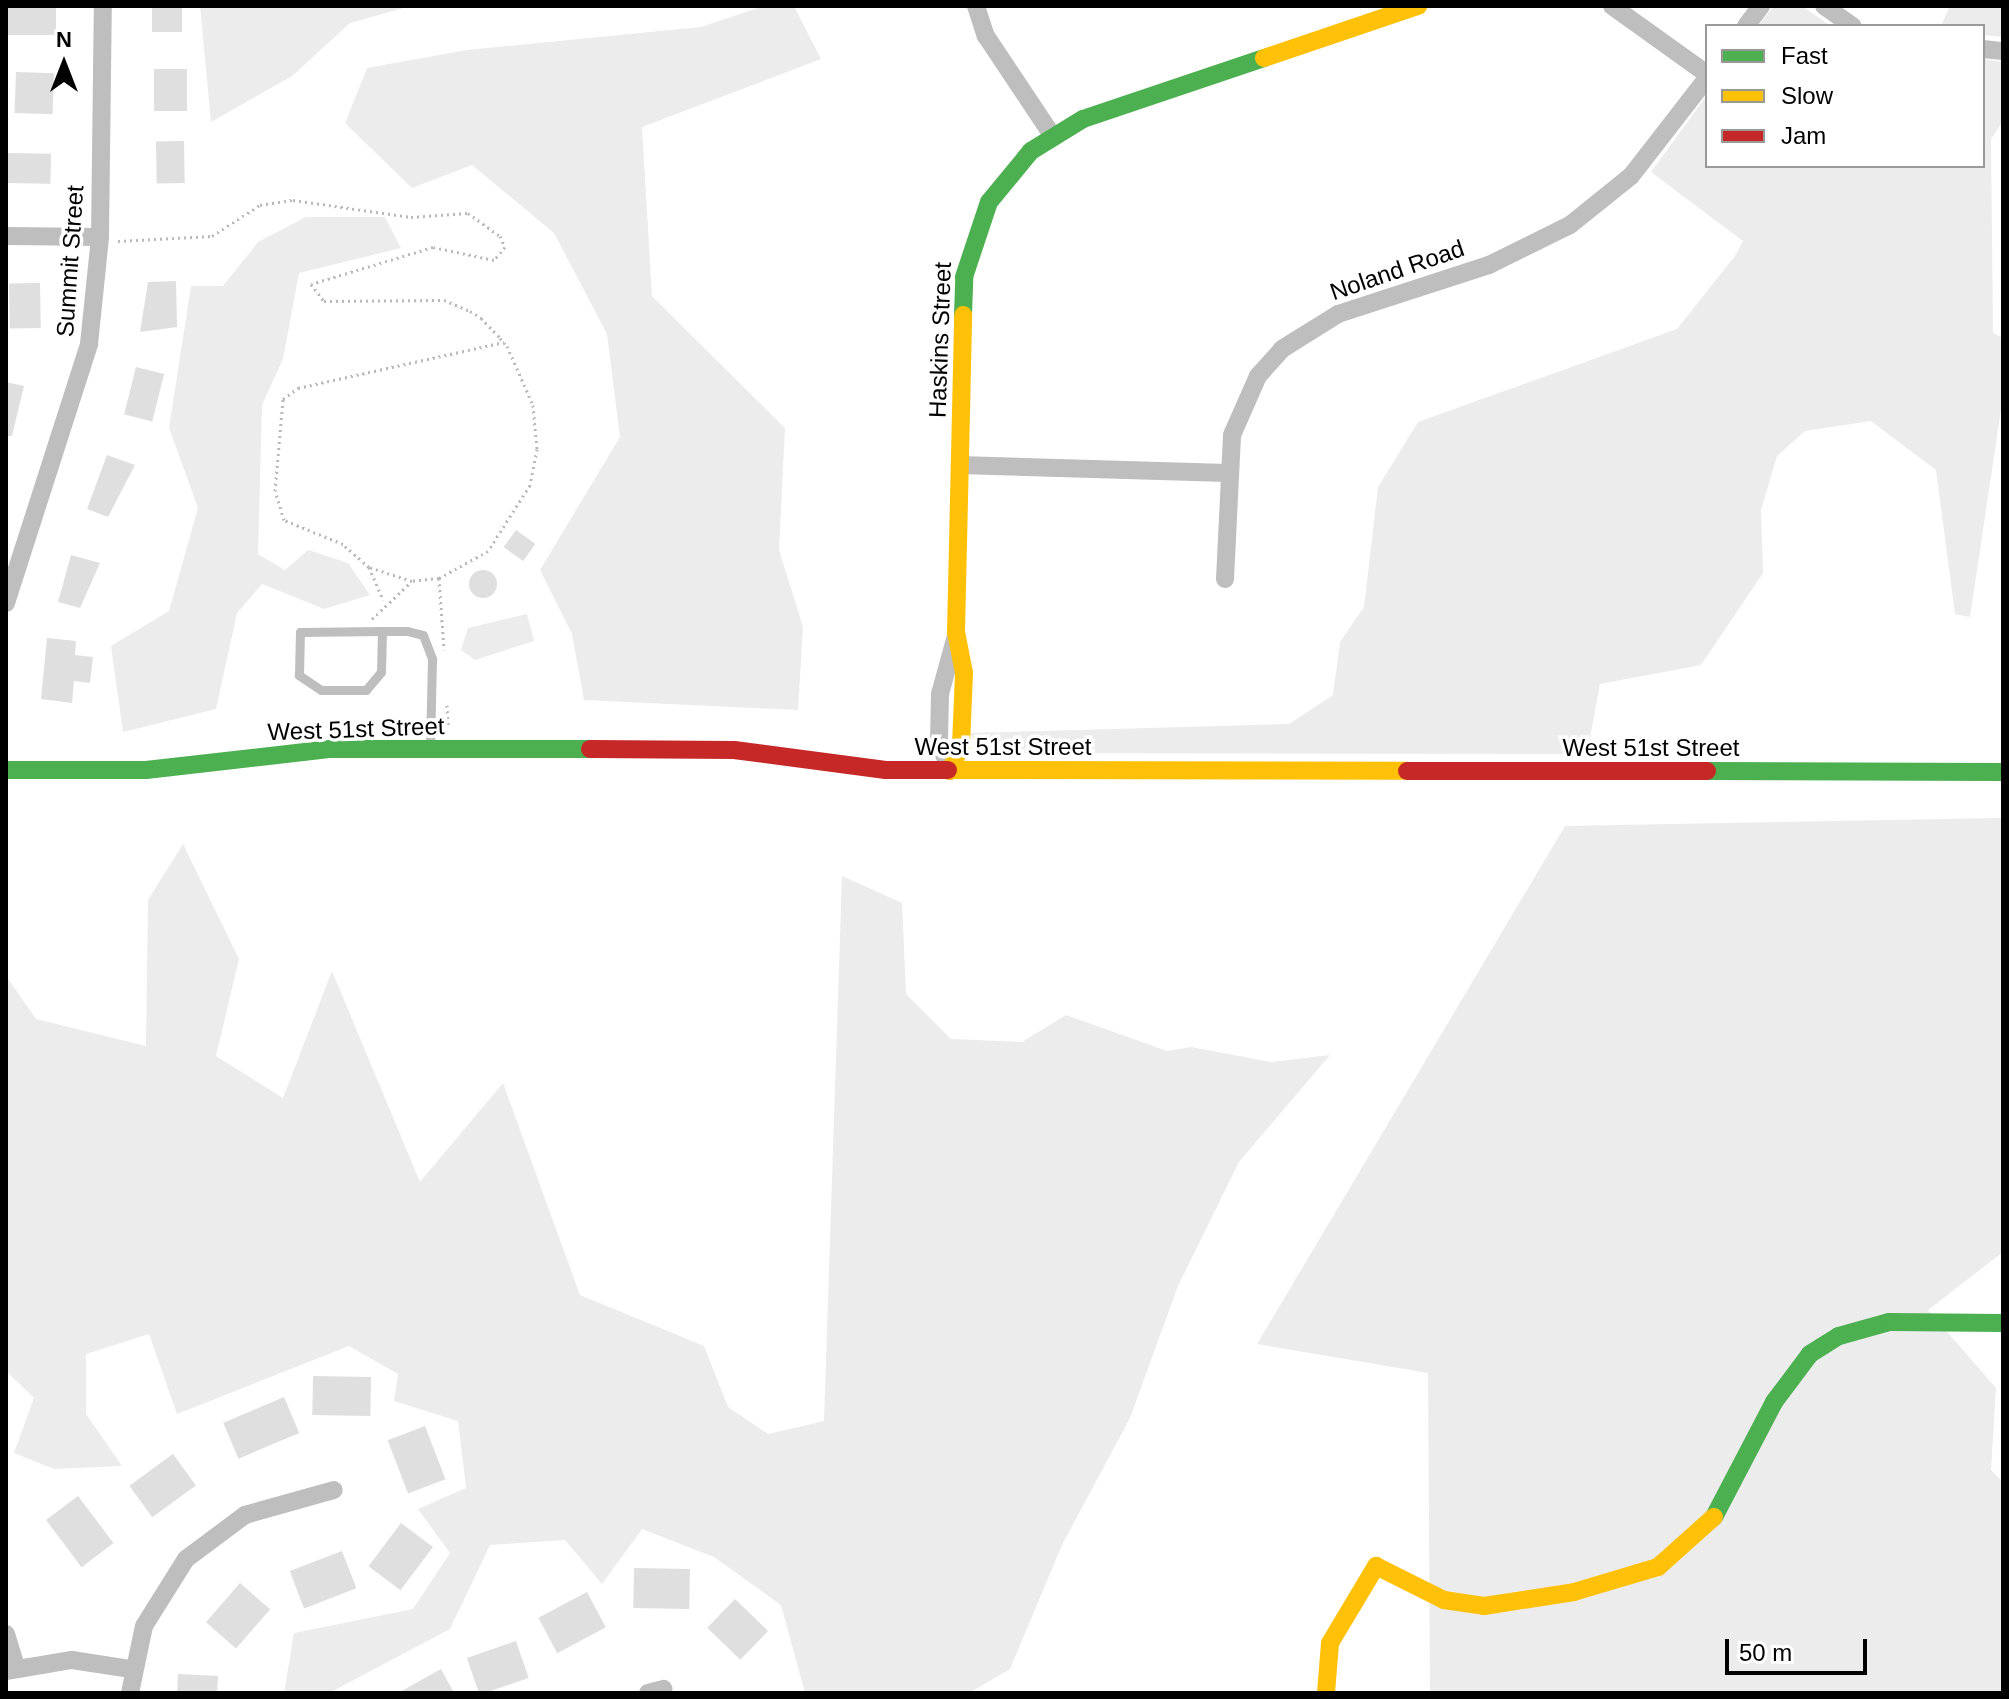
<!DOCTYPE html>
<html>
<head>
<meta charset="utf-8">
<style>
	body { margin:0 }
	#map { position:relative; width:2009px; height:1699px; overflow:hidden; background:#fff; font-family:Helvetica,sans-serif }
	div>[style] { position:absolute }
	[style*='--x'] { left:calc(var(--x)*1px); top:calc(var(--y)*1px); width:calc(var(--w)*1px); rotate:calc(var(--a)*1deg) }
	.green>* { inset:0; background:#ececec }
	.building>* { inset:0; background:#dfdfdf; transform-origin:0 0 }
	.round { border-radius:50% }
	.path>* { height:3px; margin-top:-1.5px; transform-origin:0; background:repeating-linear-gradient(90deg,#b9b9b9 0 2px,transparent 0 6px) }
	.lane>* { height:9px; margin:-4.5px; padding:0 4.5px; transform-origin:4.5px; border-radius:4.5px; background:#bebebe }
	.street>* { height:18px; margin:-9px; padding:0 9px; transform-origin:9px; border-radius:9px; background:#bebebe }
	.fast>* { height:18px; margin:-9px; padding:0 9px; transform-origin:9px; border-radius:9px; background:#4caf50 }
	.slow>* { height:18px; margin:-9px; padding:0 9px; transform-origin:9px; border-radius:9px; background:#ffc107 }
	.jam>* { height:18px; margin:-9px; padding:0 9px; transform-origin:9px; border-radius:9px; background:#c62828 }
	span { translate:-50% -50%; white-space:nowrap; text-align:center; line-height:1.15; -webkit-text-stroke:7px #fff; paint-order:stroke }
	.street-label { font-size:24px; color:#000 }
	.frame { position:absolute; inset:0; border:8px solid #000; pointer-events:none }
	.legend { position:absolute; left:1705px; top:24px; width:280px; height:144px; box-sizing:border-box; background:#fff; border:2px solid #999; margin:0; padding:10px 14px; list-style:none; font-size:24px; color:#000 }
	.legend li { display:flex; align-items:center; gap:16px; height:40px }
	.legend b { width:40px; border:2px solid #999 }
	.north { position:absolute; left:24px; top:24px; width:80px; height:80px; -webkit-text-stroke:6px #fff; paint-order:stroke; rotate:0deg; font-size:22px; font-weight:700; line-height:32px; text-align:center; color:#000 }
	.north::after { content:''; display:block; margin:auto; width:28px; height:36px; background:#000; clip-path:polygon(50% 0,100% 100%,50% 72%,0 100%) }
	.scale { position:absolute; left:1725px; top:1639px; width:142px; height:36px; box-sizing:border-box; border:4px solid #000; border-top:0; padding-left:10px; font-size:24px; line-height:28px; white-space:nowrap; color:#000; -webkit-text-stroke:6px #fff; paint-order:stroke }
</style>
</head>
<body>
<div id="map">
	<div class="green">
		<i style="clip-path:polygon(200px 6px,411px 6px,350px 23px,292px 76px,211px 122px)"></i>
		<i style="clip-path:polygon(764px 6px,794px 6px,821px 59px,642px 127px,652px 296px,785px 428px,779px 550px,803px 627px,798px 710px,584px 700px,572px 634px,540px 570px,620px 437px,607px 334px,554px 233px,472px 165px,412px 188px,345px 123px,367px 68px,467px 50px,701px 27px)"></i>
		<i style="clip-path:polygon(1774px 6px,1802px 6px,1831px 26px,1758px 26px)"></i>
		<i style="clip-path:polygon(1950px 6px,2003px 6px,2003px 37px,1983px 35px,1983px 26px,1941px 26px)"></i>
		<i style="clip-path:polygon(1983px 59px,2003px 62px,2003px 121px,1991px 139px,1993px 333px,2003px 338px,2003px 396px,1970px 617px,1955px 614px,1936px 470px,1871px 421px,1805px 431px,1777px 456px,1761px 510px,1763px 573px,1701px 665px,1600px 684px,1587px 754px,992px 753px,975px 741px,970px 733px,1289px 724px,1333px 695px,1340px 642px,1364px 607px,1378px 487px,1418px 422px,1677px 329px,1735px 256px,1743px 241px,1651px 172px,1707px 95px,1707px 166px,1983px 166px)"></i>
		<i style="clip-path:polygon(306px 217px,385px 217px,401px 248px,299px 273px,283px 359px,262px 405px,258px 554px,285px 570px,308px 550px,348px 563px,370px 595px,324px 609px,262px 584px,237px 613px,216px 709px,123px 732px,111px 646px,169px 611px,198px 508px,169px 428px,191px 286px,223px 286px,258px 242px)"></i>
		<i style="clip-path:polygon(527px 614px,534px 641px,475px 660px,461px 650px,468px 628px)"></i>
		<i style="clip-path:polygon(2003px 818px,2003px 1252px,1928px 1310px,1996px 1388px,1991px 1470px,2003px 1482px,2003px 1693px,1430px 1693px,1428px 1373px,1257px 1344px,1565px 826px)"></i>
		<i style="clip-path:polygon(183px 844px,239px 959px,216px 1056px,283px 1098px,332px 971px,420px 1182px,503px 1083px,580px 1295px,704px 1346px,728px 1407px,768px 1434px,824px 1421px,842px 876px,902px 903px,906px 994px,951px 1039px,1022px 1042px,1066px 1015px,1167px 1051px,1191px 1047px,1271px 1062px,1330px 1055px,1239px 1162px,1178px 1286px,1130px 1418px,1062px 1545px,1010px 1669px,969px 1693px,805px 1693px,781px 1605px,714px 1557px,642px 1529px,602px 1584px,565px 1540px,490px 1545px,450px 1629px,329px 1693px,284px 1693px,294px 1633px,413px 1609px,450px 1553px,418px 1509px,466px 1488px,458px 1421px,394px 1401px,398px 1374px,349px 1346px,177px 1414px,149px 1334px,86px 1354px,86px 1414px,122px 1466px,54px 1469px,14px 1453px,34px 1398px,6px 1371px,6px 976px,36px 1019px,146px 1046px,148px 900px)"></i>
	</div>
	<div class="building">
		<i style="left:6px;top:6px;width:50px;height:29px"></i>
		<i style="left:152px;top:6px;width:30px;height:26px"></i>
		<i style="left:154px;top:69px;width:33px;height:42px"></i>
		<i style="left:16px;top:72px;width:38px;height:41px;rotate:2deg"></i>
		<i style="left:184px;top:141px;width:42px;height:28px;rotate:89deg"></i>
		<i style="left:6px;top:153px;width:45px;height:30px;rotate:1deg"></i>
		<i style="clip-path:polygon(176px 281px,177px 327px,140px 332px,148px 282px)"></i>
		<i style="left:40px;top:283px;width:45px;height:31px;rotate:89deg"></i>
		<i style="left:136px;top:367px;width:29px;height:49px;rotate:14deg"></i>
		<i style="clip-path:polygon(6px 382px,24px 386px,12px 436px,6px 436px)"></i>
		<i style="clip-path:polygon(107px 455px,135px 465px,108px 517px,87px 509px)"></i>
		<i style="left:516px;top:530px;width:24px;height:21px;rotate:36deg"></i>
		<i style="clip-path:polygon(71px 555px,100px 563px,80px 608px,58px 602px)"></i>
		<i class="round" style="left:469px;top:570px;width:28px;height:28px"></i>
		<i style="clip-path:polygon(47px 638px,76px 641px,75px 655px,93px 657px,90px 683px,74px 681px,72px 703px,41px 699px)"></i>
		<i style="left:313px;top:1376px;width:58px;height:39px;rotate:1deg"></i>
		<i style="left:284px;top:1397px;width:39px;height:66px;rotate:67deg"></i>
		<i style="left:425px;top:1426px;width:57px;height:40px;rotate:69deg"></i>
		<i style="left:173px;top:1454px;width:39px;height:54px;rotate:54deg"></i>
		<i style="left:78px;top:1496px;width:59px;height:40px;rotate:53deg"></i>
		<i style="left:401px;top:1523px;width:40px;height:54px;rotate:37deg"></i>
		<i style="left:342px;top:1551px;width:40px;height:56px;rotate:69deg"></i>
		<i style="left:634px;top:1568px;width:56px;height:40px;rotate:1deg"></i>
		<i style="left:240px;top:1583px;width:40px;height:52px;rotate:41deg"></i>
		<i style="left:587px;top:1592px;width:40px;height:55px;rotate:62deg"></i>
		<i style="left:735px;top:1599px;width:46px;height:40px;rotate:44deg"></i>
		<i style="left:516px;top:1641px;width:39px;height:52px;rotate:71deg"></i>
		<i style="clip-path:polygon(441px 1669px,454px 1693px,398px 1693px)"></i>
		<i style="left:178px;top:1674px;width:40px;height:19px;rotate:3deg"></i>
	</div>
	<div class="path">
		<i style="--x:118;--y:241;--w:94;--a:-3"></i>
		<i style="--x:212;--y:236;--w:57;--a:-32.9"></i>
		<i style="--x:260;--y:205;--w:33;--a:-9"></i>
		<i style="--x:293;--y:200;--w:119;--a:8.2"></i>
		<i style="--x:411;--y:217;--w:57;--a:-4"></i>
		<i style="--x:468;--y:213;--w:39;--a:36"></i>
		<i style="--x:500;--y:236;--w:12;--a:66"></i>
		<i style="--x:505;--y:247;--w:17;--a:130"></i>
		<i style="--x:494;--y:260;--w:62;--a:-168"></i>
		<i style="--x:433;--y:247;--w:127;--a:163.1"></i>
		<i style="--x:311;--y:284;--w:21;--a:53"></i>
		<i style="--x:324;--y:301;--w:120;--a:-0.5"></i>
		<i style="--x:444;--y:300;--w:28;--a:23"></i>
		<i style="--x:470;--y:311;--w:13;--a:32"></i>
		<i style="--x:481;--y:318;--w:28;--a:46"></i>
		<i style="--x:500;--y:338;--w:11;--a:49"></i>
		<i style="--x:507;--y:346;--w:64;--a:66.2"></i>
		<i style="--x:533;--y:405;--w:44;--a:84.8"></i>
		<i style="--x:537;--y:449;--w:37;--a:101"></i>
		<i style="--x:530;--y:485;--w:78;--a:122.5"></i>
		<i style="--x:488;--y:551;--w:56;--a:151.1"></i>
		<i style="--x:439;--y:578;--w:27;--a:174"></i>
		<i style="--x:412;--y:581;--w:45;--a:-162"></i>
		<i style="--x:369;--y:567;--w:35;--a:-139"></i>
		<i style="--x:343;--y:544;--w:64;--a:-157.9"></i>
		<i style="--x:284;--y:520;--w:30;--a:-107"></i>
		<i style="--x:275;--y:491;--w:92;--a:-85"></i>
		<i style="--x:283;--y:399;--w:19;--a:-36"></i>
		<i style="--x:298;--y:388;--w:211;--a:-12.6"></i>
		<i style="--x:369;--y:567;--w:36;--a:67"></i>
		<i style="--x:439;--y:578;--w:72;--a:86"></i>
		<i style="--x:372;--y:619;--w:54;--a:-43.5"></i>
		<i style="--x:447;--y:705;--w:20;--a:87"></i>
	</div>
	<div class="lane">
		<i style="--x:382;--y:631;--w:41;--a:91.4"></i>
		<i style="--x:381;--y:672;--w:23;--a:130"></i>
		<i style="--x:366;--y:690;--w:45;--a:180"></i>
		<i style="--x:321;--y:690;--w:27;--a:-146"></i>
		<i style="--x:299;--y:675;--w:43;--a:-88.7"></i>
		<i style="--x:300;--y:632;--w:82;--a:-0.7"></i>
		<i style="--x:382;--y:631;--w:25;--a:0"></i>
		<i style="--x:407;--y:631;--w:16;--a:14"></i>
		<i style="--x:423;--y:635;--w:26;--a:69"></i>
		<i style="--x:432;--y:659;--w:90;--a:91.3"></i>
	</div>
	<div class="street">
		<i style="--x:976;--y:6;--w:32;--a:72"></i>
		<i style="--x:986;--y:36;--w:119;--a:56.3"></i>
		<i style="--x:1612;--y:6;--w:117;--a:35.6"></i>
		<i style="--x:1824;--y:6;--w:35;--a:35"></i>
		<i style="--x:1746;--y:26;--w:25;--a:-53"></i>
		<i style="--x:1983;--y:49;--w:20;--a:6"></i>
		<i style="--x:6;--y:236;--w:94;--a:0.6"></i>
		<i style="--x:960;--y:465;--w:267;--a:1.7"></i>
		<i style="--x:1225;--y:579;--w:144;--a:-87.2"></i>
		<i style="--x:1232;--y:435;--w:64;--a:-66.2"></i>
		<i style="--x:1258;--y:376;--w:36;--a:-48"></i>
		<i style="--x:1282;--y:349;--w:66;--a:-32"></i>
		<i style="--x:1338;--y:314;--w:159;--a:-18"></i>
		<i style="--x:1489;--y:265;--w:90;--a:-26.3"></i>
		<i style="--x:1570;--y:225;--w:78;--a:-38.8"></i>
		<i style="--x:1631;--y:176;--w:124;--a:-52.2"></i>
		<i style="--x:6;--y:603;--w:272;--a:-72.2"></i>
		<i style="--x:89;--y:344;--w:108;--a:-84.1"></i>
		<i style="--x:100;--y:237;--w:231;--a:-89.3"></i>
		<i style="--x:950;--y:771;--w:32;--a:-110"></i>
		<i style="--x:939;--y:741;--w:47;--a:-88.8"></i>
		<i style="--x:940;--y:694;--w:57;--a:-74.7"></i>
		<i style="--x:6;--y:1634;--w:34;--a:73"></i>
		<i style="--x:6;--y:1671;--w:67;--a:-9.5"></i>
		<i style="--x:72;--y:1660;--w:60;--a:8.7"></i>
		<i style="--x:130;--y:1693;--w:68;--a:-78.2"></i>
		<i style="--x:144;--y:1626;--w:79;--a:-57.9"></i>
		<i style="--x:186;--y:1559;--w:74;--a:-36.7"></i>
		<i style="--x:245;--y:1515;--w:92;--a:-15.7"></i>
		<i style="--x:648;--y:1693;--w:16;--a:-15"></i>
	</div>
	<div class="fast">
		<i style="--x:963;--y:315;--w:38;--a:-88"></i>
		<i style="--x:964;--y:277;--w:79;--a:-71.6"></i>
		<i style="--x:989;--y:202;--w:66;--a:-50.5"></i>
		<i style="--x:1031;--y:151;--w:61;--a:-31.6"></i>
		<i style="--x:1083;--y:119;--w:191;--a:-18.6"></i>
		<i style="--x:6;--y:770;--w:140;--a:0"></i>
		<i style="--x:146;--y:770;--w:184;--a:-6.5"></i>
		<i style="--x:329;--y:749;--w:261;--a:0"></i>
		<i style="--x:1707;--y:771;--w:296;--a:0.2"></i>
		<i style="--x:1714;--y:1517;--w:130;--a:-62.4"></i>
		<i style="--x:1774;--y:1402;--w:60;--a:-53.1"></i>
		<i style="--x:1810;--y:1354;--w:34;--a:-32"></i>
		<i style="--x:1839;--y:1336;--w:52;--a:-15.6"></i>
		<i style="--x:1889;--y:1322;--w:114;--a:0.5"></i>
	</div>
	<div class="slow">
		<i style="--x:1264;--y:58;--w:163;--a:-18.7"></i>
		<i style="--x:948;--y:770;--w:459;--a:0.1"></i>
		<i style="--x:950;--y:771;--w:28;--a:-67"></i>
		<i style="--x:961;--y:745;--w:72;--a:-87.6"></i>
		<i style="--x:964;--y:673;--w:42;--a:-101"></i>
		<i style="--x:956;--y:632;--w:317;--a:-88.7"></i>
		<i style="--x:1326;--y:1693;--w:50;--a:-85.4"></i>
		<i style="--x:1330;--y:1643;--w:90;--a:-59.1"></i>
		<i style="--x:1376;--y:1566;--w:76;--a:26.6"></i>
		<i style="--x:1444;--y:1600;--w:40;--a:8.5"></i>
		<i style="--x:1484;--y:1606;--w:91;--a:-8.8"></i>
		<i style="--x:1574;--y:1592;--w:88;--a:-16.6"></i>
		<i style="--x:1658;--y:1567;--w:75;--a:-41.8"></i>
	</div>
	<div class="jam">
		<i style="--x:590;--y:749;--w:144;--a:0.4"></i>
		<i style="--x:734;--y:750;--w:153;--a:7.5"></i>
		<i style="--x:886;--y:770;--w:62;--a:0"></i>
		<i style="--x:1407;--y:771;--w:300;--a:0"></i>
	</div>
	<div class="street-label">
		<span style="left:70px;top:261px;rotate:-86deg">Summit Street</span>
		<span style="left:1397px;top:270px;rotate:-19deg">Noland Road</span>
		<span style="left:940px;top:340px;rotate:-88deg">Haskins Street</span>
		<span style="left:356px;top:729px;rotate:-2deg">West 51st Street</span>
		<span style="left:1003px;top:747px">West 51st Street</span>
		<span style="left:1651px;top:748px">West 51st Street</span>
	</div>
	<div class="frame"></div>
	<ul class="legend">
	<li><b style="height:10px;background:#4caf50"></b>Fast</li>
	<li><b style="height:10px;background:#ffc107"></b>Slow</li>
	<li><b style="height:10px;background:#c62828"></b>Jam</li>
	</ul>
	<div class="north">N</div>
	<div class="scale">50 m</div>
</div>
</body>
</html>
